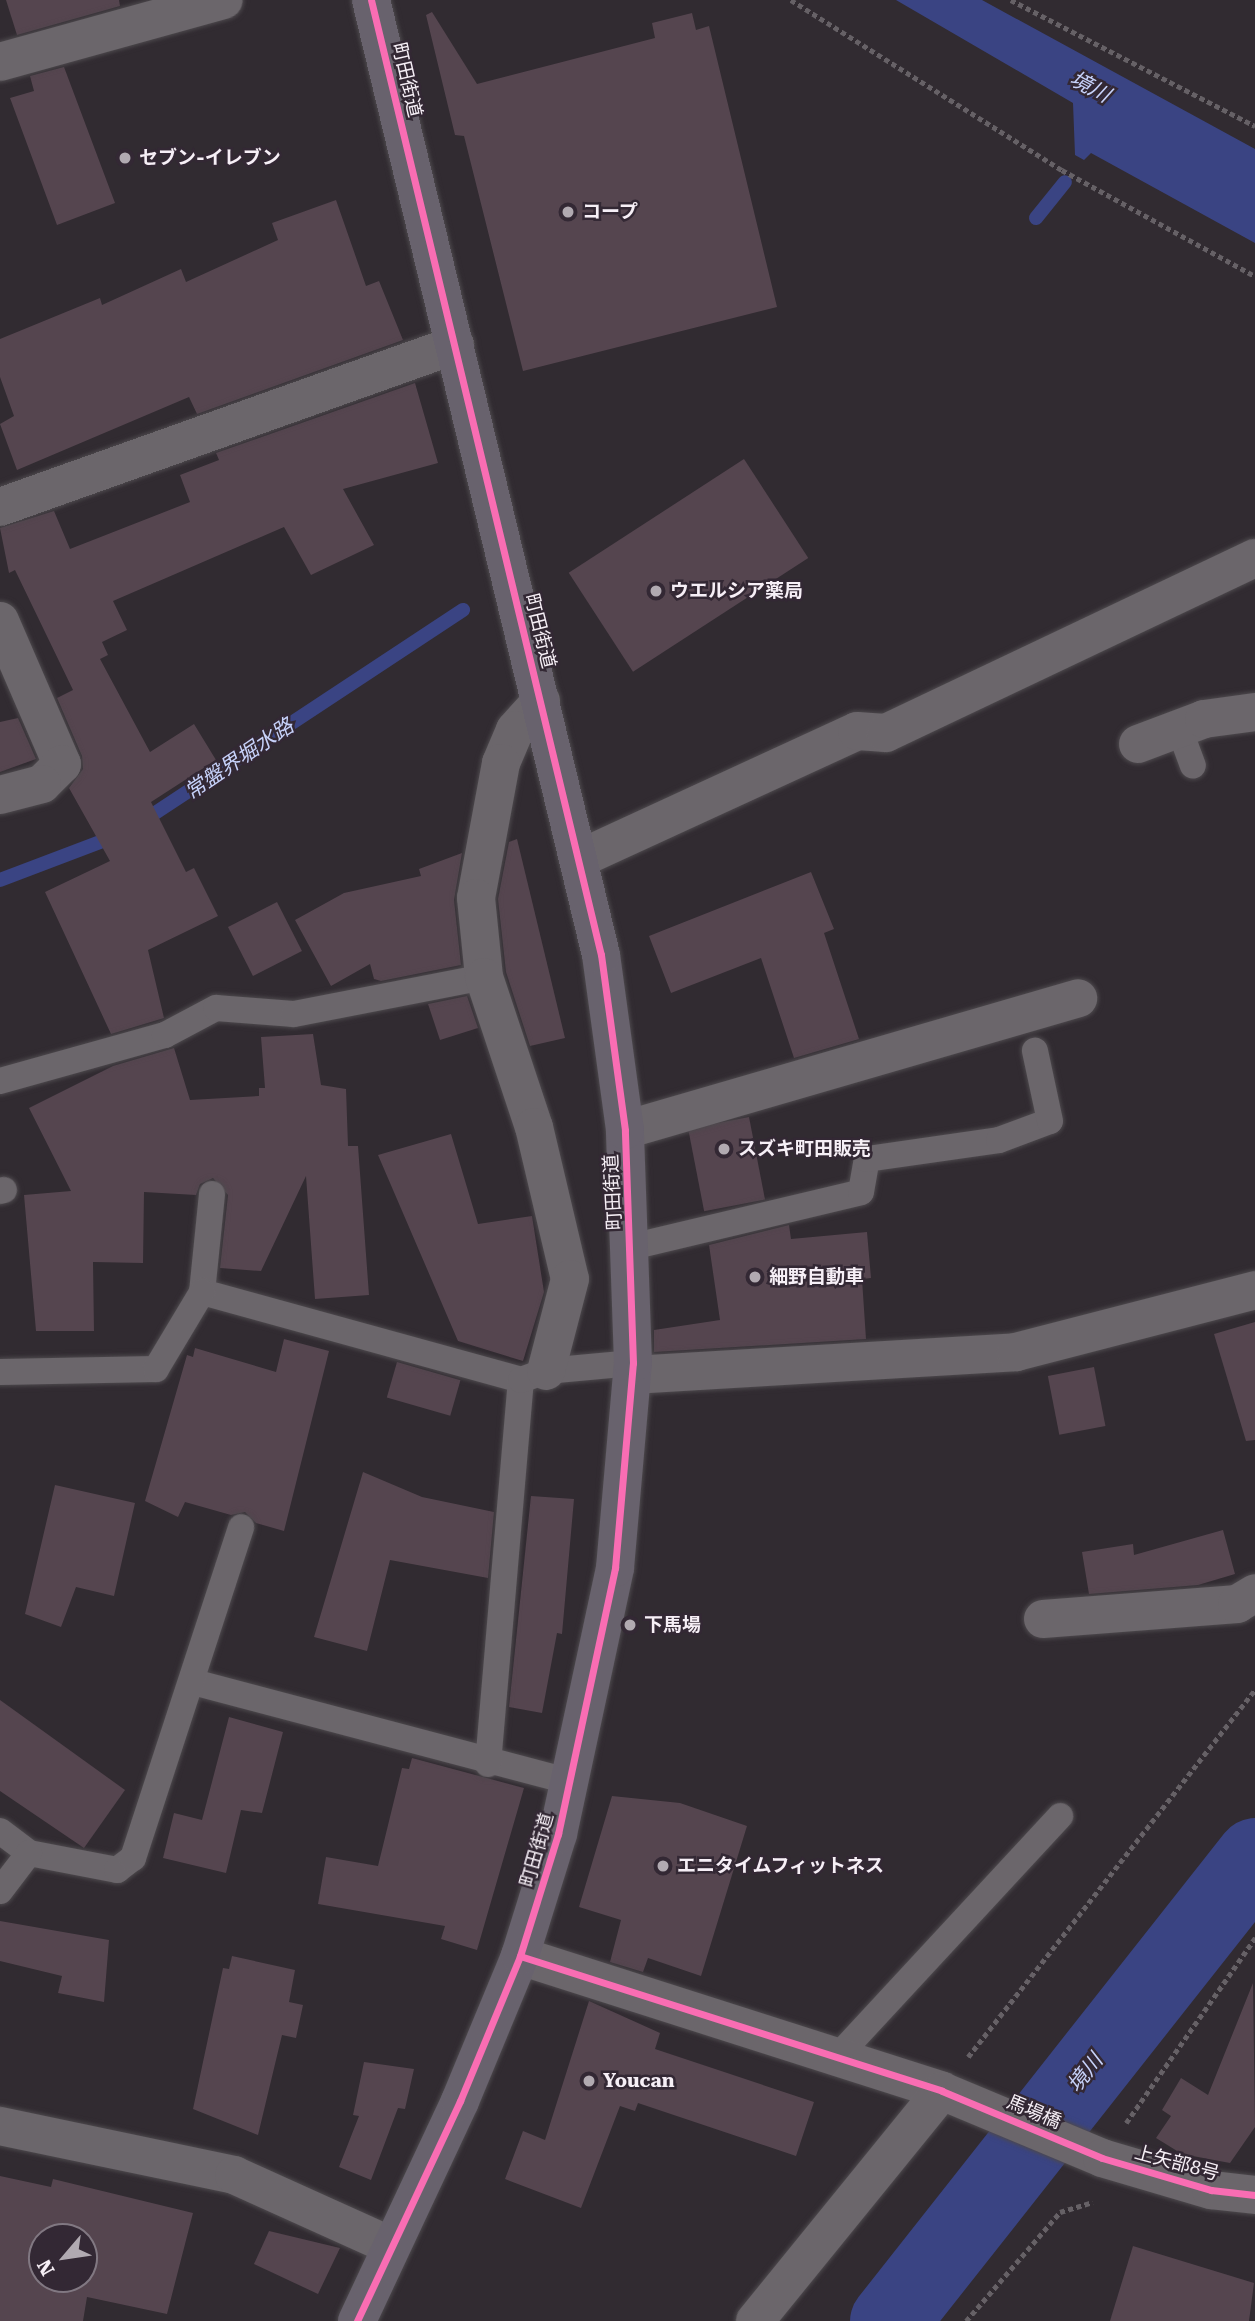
<!DOCTYPE html>
<html>
<head>
<meta charset="utf-8">
<style>
	body { margin:0 }
	#map { position:relative; width:1255px; height:2321px; overflow:hidden; background:#312b31; font-family:"Roboto Serif","Noto Sans JP",serif }
	div>[style] { position:absolute }
	[style*='--x'] { left:calc(var(--x)*1px); top:calc(var(--y)*1px); width:calc(var(--w)*1px); rotate:calc(var(--a)*1deg) }
	.water>* { inset:0; background:#3a4483 }
	.stream>* { height:14px; margin:-7px; padding:0 7px; transform-origin:7px; border-radius:7px; background:#3a4483 }
	.river>* { height:79px; margin:-39.5px; padding:0 39.5px; transform-origin:39.5px; border-radius:39.5px; background:#3a4483 }
	.building>* { inset:0; background:#55454f; transform-origin:0 0 }
	.path>* { height:4.5px; margin-top:-2.25px; transform-origin:0; background:repeating-linear-gradient(90deg,#666166 0 5px,transparent 0 8.5px) }
	.roads { filter:drop-shadow(0 0 2px #4d494d) drop-shadow(0 0 2px #4d494d) }
	.lane>* { height:26px; margin:-13px; padding:0 13px; transform-origin:13px; border-radius:13px; background:#6b666b }
	.street>* { height:38px; margin:-19px; padding:0 19px; transform-origin:19px; border-radius:19px; background:#6b666b }
	.primary>* { height:38px; margin:-19px; padding:0 19px; transform-origin:19px; border-radius:19px; background:#68626d }
	.cycleway>* { height:7px; margin:-3.5px; padding:0 3.5px; transform-origin:3.5px; border-radius:3.5px; background:#f96db3 }
	.dots>* { width:19px; height:19px; translate:-50% -50%; box-sizing:border-box; border:4px solid #332834; border-radius:50% }
	span { translate:-50% -50%; white-space:nowrap; text-align:center; line-height:1.15; -webkit-text-stroke:5px #332834; paint-order:stroke }
	.street-label { font-size:19px; color:#f6eff6 }
	.poi-label { font-size:19px; color:#f6eff6; font-weight:700 }
	.left { translate:0 -50%; text-align:left }
	.water-label { font-size:21px; color:#c7d2fa; font-style:italic }
	.north { position:absolute; left:28px; top:2223px; width:70px; height:70px; box-sizing:border-box; background:#332834; border:2px solid #817882; border-radius:50%; rotate:241deg; font-size:19px; font-weight:700; line-height:28px; text-align:center; color:#f6eff6 }
	.north::after { content:''; display:block; margin:auto; width:24px; height:32px; background:#b1aab1; clip-path:polygon(50% 0,100% 100%,50% 72%,0 100%) }
</style>
</head>
<body>
<div id="map">
	<div class="water">
		<i style="clip-path:polygon(896px 0,982px 0,1255px 149px,1255px 243px,1091px 153px,1084px 160px,1075px 155px,1073px 103px)"></i>
	</div>
	<div class="stream">
		<i style="--x:1036;--y:218;--w:46;--a:-51.1"></i>
		<i style="--x:140;--y:823;--w:387;--a:-33.4"></i>
		<i style="--x:0;--y:880;--w:124;--a:-20.8"></i>
	</div>
	<div class="river">
		<i style="--x:889;--y:2321;--w:591;--a:-51.73"></i>
	</div>
	<div class="building">
		<i style="clip-path:polygon(6px 0,119px 0,120px 6px,17px 35px)"></i>
		<i style="clip-path:polygon(432px 12px,477px 84px,655px 38px,652px 23px,692px 13px,696px 30px,709px 26px,777px 307px,523px 371px,464px 136px,455px 135px,426px 15px)"></i>
		<i style="clip-path:polygon(64px 67px,115px 203px,57px 225px,10px 98px,34px 91px,30px 76px)"></i>
		<i style="clip-path:polygon(336px 200px,366px 286px,379px 281px,403px 340px,197px 414px,189px 397px,17px 470px,0 424px,14px 416px,0 377px,0 339px,100px 298px,102px 305px,181px 269px,186px 282px,278px 240px,272px 223px)"></i>
		<i style="clip-path:polygon(415px 383px,438px 463px,343px 489px,374px 545px,311px 575px,284px 527px,113px 601px,127px 630px,102px 642px,108px 655px,100px 659px,150px 752px,194px 724px,216px 760px,151px 802px,186px 872px,194px 868px,218px 916px,148px 950px,164px 1018px,111px 1034px,45px 892px,110px 861px,69px 788px,83px 769px,82px 756px,57px 698px,73px 690px,15px 570px,9px 573px,0 528px,54px 511px,70px 549px,190px 502px,180px 475px,219px 460px,216px 453px)"></i>
		<i style="left:744px;top:459px;width:118px;height:209px;rotate:57deg"></i>
		<i style="clip-path:polygon(18px 718px,36px 759px,0 772px,0 722px)"></i>
		<i style="clip-path:polygon(517px 839px,565px 1038px,530px 1046px,506px 972px,498px 899px,509px 842px)"></i>
		<i style="clip-path:polygon(462px 853px,454px 900px,461px 965px,381px 981px,374px 979px,370px 964px,331px 986px,295px 920px,344px 893px,421px 876px,419px 869px)"></i>
		<i style="clip-path:polygon(811px 872px,834px 929px,824px 933px,859px 1039px,794px 1058px,761px 958px,671px 993px,649px 936px)"></i>
		<i style="left:277px;top:902px;width:55px;height:55px;rotate:63deg"></i>
		<i style="clip-path:polygon(467px 996px,478px 1028px,440px 1040px,428px 1004px)"></i>
		<i style="clip-path:polygon(313px 1034px,321px 1085px,346px 1089px,348px 1146px,358px 1146px,369px 1295px,315px 1299px,306px 1176px,261px 1271px,220px 1268px,228px 1195px,213px 1178px,200px 1184px,196px 1195px,144px 1192px,143px 1263px,93px 1262px,94px 1331px,36px 1331px,24px 1195px,71px 1191px,29px 1108px,113px 1066px,174px 1048px,190px 1100px,259px 1096px,259px 1088px,265px 1088px,261px 1037px)"></i>
		<i style="left:749px;top:1117px;width:84px;height:62px;rotate:79deg"></i>
		<i style="clip-path:polygon(451px 1134px,478px 1224px,532px 1216px,544px 1292px,523px 1361px,458px 1341px,378px 1155px)"></i>
		<i style="clip-path:polygon(789px 1225px,791px 1239px,867px 1232px,871px 1278px,862px 1279px,866px 1339px,654px 1352px,654px 1330px,720px 1320px,709px 1245px)"></i>
		<i style="clip-path:polygon(1255px 1322px,1255px 1440px,1246px 1441px,1214px 1334px)"></i>
		<i style="clip-path:polygon(284px 1339px,329px 1351px,284px 1531px,256px 1523px,245px 1512px,231px 1515px,185px 1502px,178px 1517px,145px 1501px,187px 1355px,193px 1357px,195px 1348px,276px 1372px)"></i>
		<i style="left:397px;top:1362px;width:66px;height:37px;rotate:16deg"></i>
		<i style="left:1094px;top:1367px;width:60px;height:47px;rotate:79deg"></i>
		<i style="clip-path:polygon(363px 1472px,422px 1497px,494px 1512px,488px 1578px,390px 1560px,367px 1651px,314px 1637px)"></i>
		<i style="clip-path:polygon(55px 1485px,135px 1503px,114px 1596px,76px 1587px,61px 1627px,25px 1614px)"></i>
		<i style="clip-path:polygon(531px 1496px,574px 1499px,562px 1634px,557px 1633px,542px 1713px,509px 1707px)"></i>
		<i style="clip-path:polygon(1223px 1530px,1235px 1574px,1198px 1585px,1089px 1594px,1082px 1552px,1133px 1544px,1134px 1555px)"></i>
		<i style="clip-path:polygon(0 1700px,125px 1790px,84px 1848px,0 1791px)"></i>
		<i style="clip-path:polygon(229px 1717px,283px 1732px,262px 1813px,241px 1810px,226px 1873px,163px 1858px,174px 1813px,202px 1820px)"></i>
		<i style="clip-path:polygon(412px 1758px,524px 1788px,477px 1950px,441px 1939px,445px 1926px,318px 1904px,326px 1857px,378px 1866px,402px 1768px,409px 1769px)"></i>
		<i style="clip-path:polygon(612px 1796px,680px 1803px,747px 1826px,701px 1976px,648px 1958px,643px 1972px,610px 1962px,621px 1920px,579px 1907px)"></i>
		<i style="clip-path:polygon(0 1921px,109px 1940px,104px 2002px,58px 1993px,62px 1976px,0 1961px)"></i>
		<i style="clip-path:polygon(232px 1956px,295px 1970px,289px 2002px,303px 2005px,296px 2038px,282px 2035px,258px 2135px,193px 2109px,223px 1968px,229px 1969px)"></i>
		<i style="clip-path:polygon(1253px 1983px,1255px 2127px,1230px 2163px,1182px 2154px,1156px 2138px,1171px 2116px,1162px 2110px,1181px 2078px,1208px 2095px)"></i>
		<i style="clip-path:polygon(589px 2001px,660px 2033px,655px 2049px,814px 2102px,796px 2156px,638px 2103px,635px 2111px,620px 2106px,581px 2208px,505px 2179px,523px 2131px,545px 2140px)"></i>
		<i style="clip-path:polygon(364px 2062px,414px 2069px,405px 2109px,398px 2108px,371px 2180px,339px 2167px,359px 2116px,353px 2115px)"></i>
		<i style="clip-path:polygon(evenodd,0 2176px,51px 2187px,53px 2179px,193px 2213px,167px 2314px,87px 2297px,83px 2321px,0 2321px,0 2176px,42px 2237px,84px 2237px,84px 2279px,42px 2279px,42px 2237px)"></i>
		<i style="clip-path:polygon(269px 2231px,340px 2248px,318px 2294px,254px 2264px)"></i>
		<i style="clip-path:polygon(1133px 2246px,1254px 2283px,1249px 2321px,1110px 2321px)"></i>
	</div>
	<div class="path">
		<i style="--x:791;--y:0;--w:320;--a:32.1"></i>
		<i style="--x:1062;--y:170;--w:220;--a:28.8"></i>
		<i style="--x:1011;--y:0;--w:275;--a:27.3"></i>
		<i style="--x:968;--y:2057;--w:466;--a:-52"></i>
		<i style="--x:1126;--y:2123;--w:226;--a:-55.1"></i>
		<i style="--x:966;--y:2321;--w:144;--a:-49.2"></i>
		<i style="--x:1060;--y:2212;--w:34;--a:-17"></i>
	</div>
	<div class="roads">
		<div class="lane">
			<i style="--x:1179;--y:728;--w:40;--a:69.8"></i>
			<i style="--x:0;--y:1081;--w:171;--a:-15.6"></i>
			<i style="--x:165;--y:1035;--w:58;--a:-27.9"></i>
			<i style="--x:216;--y:1008;--w:78;--a:4.4"></i>
			<i style="--x:294;--y:1014;--w:194;--a:-11"></i>
			<i style="--x:0;--y:1191;--w:4;--a:-14"></i>
			<i style="--x:212;--y:1194;--w:99;--a:95.8"></i>
			<i style="--x:202;--y:1292;--w:331;--a:15.4"></i>
			<i style="--x:631;--y:1247;--w:236;--a:-13.4"></i>
			<i style="--x:861;--y:1192;--w:34;--a:-80"></i>
			<i style="--x:867;--y:1159;--w:133;--a:-8.2"></i>
			<i style="--x:999;--y:1140;--w:54;--a:-20.4"></i>
			<i style="--x:1050;--y:1121;--w:72;--a:-102.1"></i>
			<i style="--x:0;--y:1372;--w:156;--a:-1.1"></i>
			<i style="--x:156;--y:1369;--w:90;--a:-59.1"></i>
			<i style="--x:193;--y:1682;--w:392;--a:14.8"></i>
			<i style="--x:488;--y:1764;--w:385;--a:-85.1"></i>
			<i style="--x:521;--y:1380;--w:27;--a:-20"></i>
			<i style="--x:546;--y:1371;--w:87;--a:-5.3"></i>
			<i style="--x:0;--y:1831;--w:36;--a:37"></i>
			<i style="--x:29;--y:1853;--w:90;--a:10.9"></i>
			<i style="--x:117;--y:1870;--w:20;--a:-37"></i>
			<i style="--x:133;--y:1858;--w:348;--a:-71.9"></i>
			<i style="--x:0;--y:1891;--w:48;--a:-52.7"></i>
			<i style="--x:838;--y:2056;--w:327;--a:-47.2"></i>
		</div>
		<div class="street">
			<i style="--x:0;--y:62;--w:232;--a:-15.5"></i>
			<i style="--x:0;--y:507;--w:483;--a:-19.6"></i>
			<i style="--x:0;--y:621;--w:156;--a:66.6"></i>
			<i style="--x:62;--y:764;--w:28;--a:135"></i>
			<i style="--x:42;--y:784;--w:43;--a:165.3"></i>
			<i style="--x:541;--y:701;--w:39;--a:132"></i>
			<i style="--x:515;--y:730;--w:36;--a:113"></i>
			<i style="--x:501;--y:763;--w:137;--a:100.5"></i>
			<i style="--x:476;--y:898;--w:79;--a:84.2"></i>
			<i style="--x:484;--y:977;--w:158;--a:71.6"></i>
			<i style="--x:534;--y:1127;--w:156;--a:76.7"></i>
			<i style="--x:570;--y:1279;--w:95;--a:104.6"></i>
			<i style="--x:1138;--y:744;--w:71;--a:-20.7"></i>
			<i style="--x:1204;--y:719;--w:51;--a:-7.8"></i>
			<i style="--x:579;--y:859;--w:306;--a:-24.7"></i>
			<i style="--x:857;--y:731;--w:29;--a:4"></i>
			<i style="--x:886;--y:733;--w:408;--a:-25.4"></i>
			<i style="--x:625;--y:1130;--w:472;--a:-16.2"></i>
			<i style="--x:632;--y:1375;--w:385;--a:-3.4"></i>
			<i style="--x:1016;--y:1352;--w:247;--a:-14.5"></i>
			<i style="--x:1043;--y:1619;--w:195;--a:-4.4"></i>
			<i style="--x:1237;--y:1604;--w:21;--a:-31"></i>
			<i style="--x:520;--y:1956;--w:443;--a:17.7"></i>
			<i style="--x:942;--y:2091;--w:173;--a:22.7"></i>
			<i style="--x:1102;--y:2158;--w:114;--a:16.4"></i>
			<i style="--x:1211;--y:2190;--w:44;--a:6.5"></i>
			<i style="--x:0;--y:2126;--w:239;--a:11.8"></i>
			<i style="--x:234;--y:2175;--w:172;--a:24.3"></i>
			<i style="--x:755;--y:2321;--w:296;--a:-50.9"></i>
		</div>
		<div class="primary">
			<i style="--x:357;--y:2321;--w:243;--a:-64.9"></i>
			<i style="--x:460;--y:2101;--w:157;--a:-67.5"></i>
			<i style="--x:520;--y:1956;--w:128;--a:-72.7"></i>
			<i style="--x:558;--y:1834;--w:272;--a:-77.9"></i>
			<i style="--x:615;--y:1568;--w:206;--a:-85"></i>
			<i style="--x:633;--y:1363;--w:233;--a:-92"></i>
			<i style="--x:625;--y:1130;--w:177;--a:-97.8"></i>
			<i style="--x:601;--y:955;--w:982;--a:-103.54"></i>
		</div>
	</div>
	<div class="cycleway">
		<i style="--x:520;--y:1956;--w:443;--a:17.7"></i>
		<i style="--x:942;--y:2091;--w:173;--a:22.7"></i>
		<i style="--x:1102;--y:2158;--w:114;--a:16.4"></i>
		<i style="--x:1211;--y:2190;--w:44;--a:6.5"></i>
		<i style="--x:357;--y:2321;--w:243;--a:-64.9"></i>
		<i style="--x:460;--y:2101;--w:157;--a:-67.5"></i>
		<i style="--x:520;--y:1956;--w:128;--a:-72.7"></i>
		<i style="--x:558;--y:1834;--w:272;--a:-77.9"></i>
		<i style="--x:615;--y:1568;--w:206;--a:-85"></i>
		<i style="--x:633;--y:1363;--w:233;--a:-92"></i>
		<i style="--x:625;--y:1130;--w:177;--a:-97.8"></i>
		<i style="--x:601;--y:955;--w:982;--a:-103.54"></i>
	</div>
	<div class="dots">
		<i style="left:125px;top:158px;background:#b1aab1"></i>
		<i style="left:568px;top:212px;background:#b1aab1"></i>
		<i style="left:656px;top:591px;background:#b1aab1"></i>
		<i style="left:724px;top:1149px;background:#b1aab1"></i>
		<i style="left:755px;top:1277px;background:#b1aab1"></i>
		<i style="left:630px;top:1625px;background:#b1aab1"></i>
		<i style="left:663px;top:1866px;background:#b1aab1"></i>
		<i style="left:589px;top:2081px;background:#b1aab1"></i>
	</div>
	<div class="street-label">
		<span style="left:407px;top:80px;rotate:77deg">町田街道</span>
		<span style="left:540px;top:631px;rotate:76deg">町田街道</span>
		<span style="left:613px;top:1192px;rotate:-93deg">町田街道</span>
		<span style="left:537px;top:1850px;rotate:-74deg">町田街道</span>
		<span style="left:1034px;top:2112px;rotate:23deg">馬場橋</span>
		<span style="left:1177px;top:2163px;rotate:15deg">上矢部8号</span>
	</div>
	<div class="poi-label">
		<span class="left" style="left:139px;top:158px">セブン-イレブン</span>
		<span class="left" style="left:582px;top:212px">コープ</span>
		<span class="left" style="left:670px;top:591px">ウエルシア薬局</span>
		<span class="left" style="left:738px;top:1149px">スズキ町田販売</span>
		<span class="left" style="left:769px;top:1277px">細野自動車</span>
		<span class="left" style="left:644px;top:1625px">下馬場</span>
		<span class="left" style="left:677px;top:1866px">エニタイムフィットネス</span>
		<span class="left" style="left:603px;top:2081px">Youcan</span>
	</div>
	<div class="water-label">
		<span style="left:1090px;top:87px;rotate:28deg">境川</span>
		<span style="left:239px;top:759px;rotate:-34deg">常盤界堀水路</span>
		<span style="left:1085px;top:2073px;rotate:-52deg">境川</span>
	</div>
	<div class="north">N</div>
</div>
</body>
</html>
